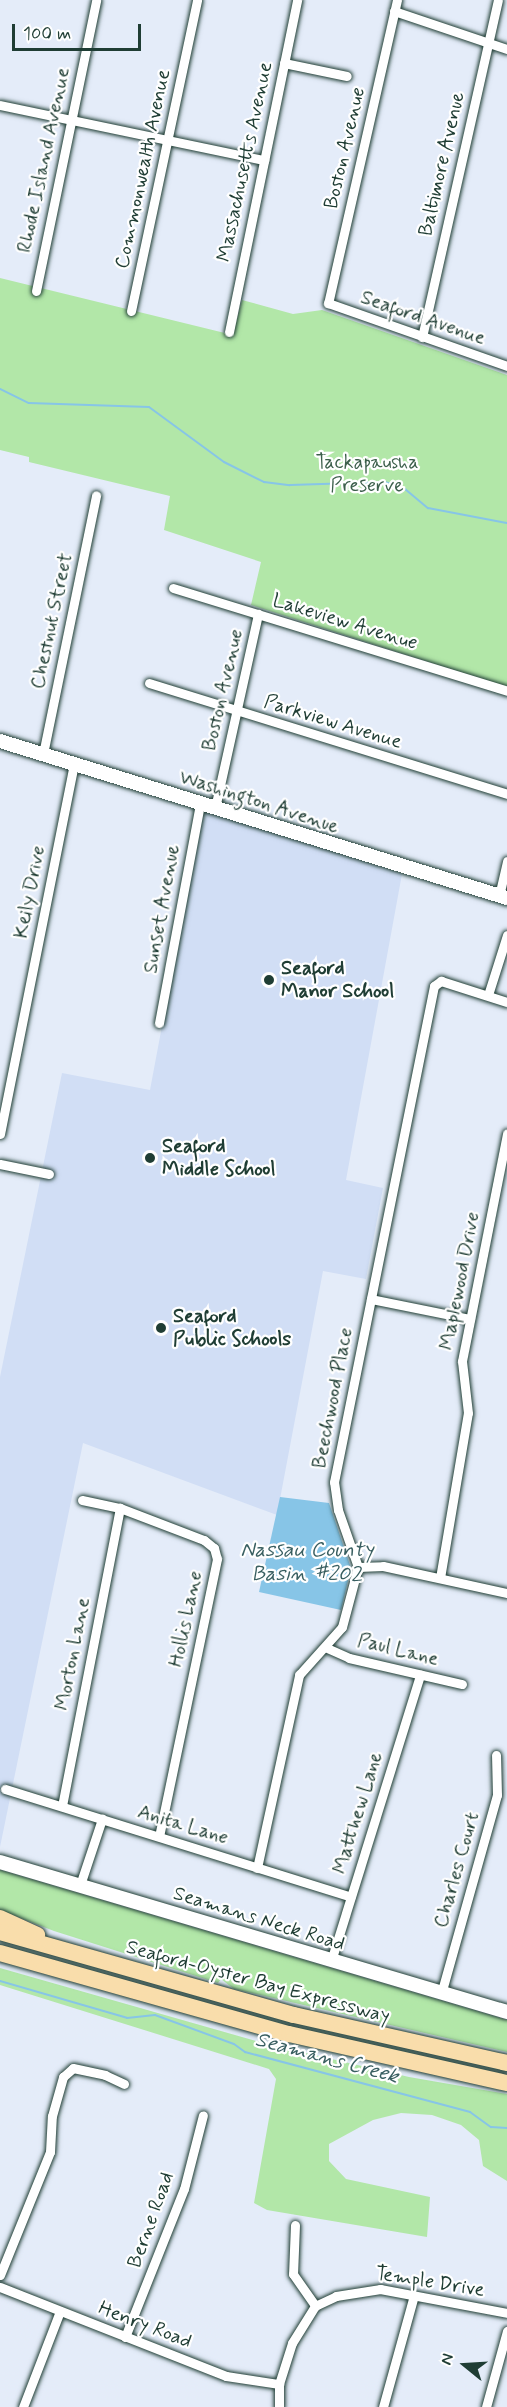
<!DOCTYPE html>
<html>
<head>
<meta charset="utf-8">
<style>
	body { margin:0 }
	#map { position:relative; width:507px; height:2407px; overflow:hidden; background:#e4ecf9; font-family:Mynerve,sans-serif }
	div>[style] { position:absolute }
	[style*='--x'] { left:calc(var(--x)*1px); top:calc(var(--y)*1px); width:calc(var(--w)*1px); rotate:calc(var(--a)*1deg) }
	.built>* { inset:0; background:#d1def5 }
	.green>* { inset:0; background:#b2e7a8 }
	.water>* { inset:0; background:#87c5e7 }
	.stream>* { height:2px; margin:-1px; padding:0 1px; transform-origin:1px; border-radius:1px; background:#87c5e7 }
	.roads { filter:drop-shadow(0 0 2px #1f3d34) drop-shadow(0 0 2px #1f3d34) }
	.street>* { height:9px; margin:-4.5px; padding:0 4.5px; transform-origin:4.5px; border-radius:4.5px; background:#fff }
	.secondary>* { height:14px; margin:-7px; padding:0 7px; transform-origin:7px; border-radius:7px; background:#fff }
	.highway>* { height:16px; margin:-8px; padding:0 8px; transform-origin:8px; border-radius:8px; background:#f9ddab }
	.dots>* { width:16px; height:16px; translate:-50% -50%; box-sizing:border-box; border:3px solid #fff; border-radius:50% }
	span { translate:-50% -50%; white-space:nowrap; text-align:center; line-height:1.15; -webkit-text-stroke:4.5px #fff; paint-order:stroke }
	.street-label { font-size:20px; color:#1f3d34 }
	.park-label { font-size:20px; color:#3c5f4b }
	.poi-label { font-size:20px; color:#1f3d34; font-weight:700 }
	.left { translate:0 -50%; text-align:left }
	.water-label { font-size:21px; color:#395f61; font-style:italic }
	.north { position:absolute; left:435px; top:2335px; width:60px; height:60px; -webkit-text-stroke:4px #fff; paint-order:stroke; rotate:288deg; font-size:16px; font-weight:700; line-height:24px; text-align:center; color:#1f3d34 }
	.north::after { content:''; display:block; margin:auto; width:21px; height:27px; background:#1f3d34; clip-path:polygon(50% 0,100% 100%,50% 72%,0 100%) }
	.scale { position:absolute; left:12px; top:24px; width:129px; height:27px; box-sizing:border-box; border:3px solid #1f3d34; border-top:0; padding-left:8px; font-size:18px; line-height:21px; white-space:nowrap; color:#1f3d34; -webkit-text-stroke:4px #fff; paint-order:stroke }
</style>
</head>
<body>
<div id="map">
	<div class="built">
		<i style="clip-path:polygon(203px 807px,402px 874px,346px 1180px,383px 1188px,366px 1279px,323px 1271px,277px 1515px,83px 1443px,0 1847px,0 1377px,62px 1073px,150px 1090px)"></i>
	</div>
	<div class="green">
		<i style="clip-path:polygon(0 278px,233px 335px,242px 300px,293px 314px,322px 310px,507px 375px,507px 687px,251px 605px,261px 562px,164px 530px,170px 496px,29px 462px,29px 457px,0 450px)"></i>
		<i style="clip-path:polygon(0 1870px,507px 2020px,507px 2052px,234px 1989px,221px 1979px,218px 1983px,54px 1931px,0 1910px)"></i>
		<i style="clip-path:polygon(0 1968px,263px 2043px,409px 2077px,507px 2094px,507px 2181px,483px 2166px,479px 2140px,461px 2125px,432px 2115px,401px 2113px,373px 2120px,329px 2144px,329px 2161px,346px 2179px,430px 2197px,427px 2237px,267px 2210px,254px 2203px,276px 2079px,269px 2069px,0 1985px)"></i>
	</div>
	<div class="water">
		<i style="clip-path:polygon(280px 1497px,329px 1503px,351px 1568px,341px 1610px,259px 1592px)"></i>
	</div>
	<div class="stream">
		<i style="--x:0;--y:389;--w:32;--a:26"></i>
		<i style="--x:29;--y:403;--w:120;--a:1.9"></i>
		<i style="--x:149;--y:407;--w:93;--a:36.3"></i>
		<i style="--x:224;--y:462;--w:45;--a:26.6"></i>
		<i style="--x:264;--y:482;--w:26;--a:7"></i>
		<i style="--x:290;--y:485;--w:95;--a:-1.8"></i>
		<i style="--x:385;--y:482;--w:21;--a:19"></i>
		<i style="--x:405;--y:489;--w:30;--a:40"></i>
		<i style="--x:428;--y:508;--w:80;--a:10.8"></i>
		<i style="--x:0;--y:1981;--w:132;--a:16.2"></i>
		<i style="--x:127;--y:2018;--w:28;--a:-6"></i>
		<i style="--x:155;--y:2015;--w:84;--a:20.2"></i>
		<i style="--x:234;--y:2044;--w:14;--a:36"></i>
		<i style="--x:245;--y:2052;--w:233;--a:14.9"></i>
		<i style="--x:470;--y:2112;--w:26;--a:36"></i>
		<i style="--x:491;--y:2127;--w:16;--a:4"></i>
	</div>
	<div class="roads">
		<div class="street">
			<i style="--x:397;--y:0;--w:311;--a:102.8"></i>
			<i style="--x:328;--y:303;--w:190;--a:19.4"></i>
			<i style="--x:394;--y:11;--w:119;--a:18.6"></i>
			<i style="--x:284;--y:63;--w:64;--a:11.7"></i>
			<i style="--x:0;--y:105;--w:270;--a:11.8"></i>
			<i style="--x:36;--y:291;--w:297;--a:-78.3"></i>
			<i style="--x:131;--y:311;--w:318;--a:-78"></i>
			<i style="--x:229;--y:332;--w:339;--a:-78.4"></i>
			<i style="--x:422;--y:337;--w:345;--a:-77.3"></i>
			<i style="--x:173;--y:588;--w:350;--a:17.1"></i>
			<i style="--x:149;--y:683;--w:375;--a:17.2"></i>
			<i style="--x:43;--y:754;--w:264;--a:-78.4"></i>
			<i style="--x:215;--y:808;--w:199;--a:-77.5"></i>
			<i style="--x:499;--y:896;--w:36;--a:-77"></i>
			<i style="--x:488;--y:995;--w:63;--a:-72.4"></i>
			<i style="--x:159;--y:1023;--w:224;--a:-79.4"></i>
			<i style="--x:0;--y:1134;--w:378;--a:-78.7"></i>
			<i style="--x:0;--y:1164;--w:50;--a:11.5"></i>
			<i style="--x:371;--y:1299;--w:101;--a:11.4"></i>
			<i style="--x:82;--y:1500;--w:39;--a:12"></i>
			<i style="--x:120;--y:1508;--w:90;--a:20.9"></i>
			<i style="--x:204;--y:1540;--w:13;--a:39"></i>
			<i style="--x:214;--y:1548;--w:11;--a:75"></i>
			<i style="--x:217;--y:1559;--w:283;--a:101.8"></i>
			<i style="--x:358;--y:1567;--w:25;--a:-2"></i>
			<i style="--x:383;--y:1566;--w:127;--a:12.3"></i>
			<i style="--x:440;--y:1578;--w:167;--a:-80.4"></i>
			<i style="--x:468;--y:1413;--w:52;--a:-96.6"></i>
			<i style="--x:462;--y:1361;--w:232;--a:-78.8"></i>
			<i style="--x:327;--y:1648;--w:24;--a:24"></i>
			<i style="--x:349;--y:1658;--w:116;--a:13"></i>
			<i style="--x:5;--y:1789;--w:362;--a:17.3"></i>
			<i style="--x:62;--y:1806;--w:304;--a:-79"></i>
			<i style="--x:257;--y:1868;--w:198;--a:-77.7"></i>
			<i style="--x:299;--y:1675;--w:64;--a:-48.1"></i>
			<i style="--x:342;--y:1627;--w:62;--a:-75.1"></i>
			<i style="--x:358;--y:1567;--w:60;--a:-109.3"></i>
			<i style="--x:338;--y:1510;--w:28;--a:-98"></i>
			<i style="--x:334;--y:1482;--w:506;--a:-78.6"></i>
			<i style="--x:434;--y:986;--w:9;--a:-36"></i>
			<i style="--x:441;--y:981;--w:69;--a:17.7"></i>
			<i style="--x:80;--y:1885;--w:70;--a:-71.6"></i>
			<i style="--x:331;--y:1961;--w:300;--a:-72.7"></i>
			<i style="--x:441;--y:1994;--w:207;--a:-74.3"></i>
			<i style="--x:497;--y:1795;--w:40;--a:-91.4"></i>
			<i style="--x:295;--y:2225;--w:49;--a:92.3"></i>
			<i style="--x:293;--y:2274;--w:39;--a:55"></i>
			<i style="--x:0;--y:2275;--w:133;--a:-67.9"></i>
			<i style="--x:50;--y:2152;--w:36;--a:-87"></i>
			<i style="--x:52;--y:2116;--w:41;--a:-74.2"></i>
			<i style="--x:63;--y:2077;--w:13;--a:-42"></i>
			<i style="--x:73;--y:2068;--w:33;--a:12"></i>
			<i style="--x:105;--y:2075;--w:21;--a:25"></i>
			<i style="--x:0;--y:2287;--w:243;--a:21.5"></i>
			<i style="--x:226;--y:2376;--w:54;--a:8.6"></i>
			<i style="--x:125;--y:2337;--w:159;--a:-68.3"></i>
			<i style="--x:184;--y:2189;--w:76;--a:-75.6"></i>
			<i style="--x:23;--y:2407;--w:103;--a:-68.9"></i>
			<i style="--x:279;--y:2407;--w:23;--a:-90"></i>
			<i style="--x:279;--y:2384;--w:43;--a:-72.4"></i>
			<i style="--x:292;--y:2343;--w:44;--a:-58.1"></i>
			<i style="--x:315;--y:2306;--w:23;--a:-25"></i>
			<i style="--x:336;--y:2296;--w:45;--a:-9"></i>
			<i style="--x:380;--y:2289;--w:129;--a:10.7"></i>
			<i style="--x:383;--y:2407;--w:116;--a:-74.5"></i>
			<i style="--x:486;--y:2407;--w:79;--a:-74.6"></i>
		</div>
		<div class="secondary">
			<i style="--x:0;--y:741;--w:531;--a:17.21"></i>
			<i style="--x:0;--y:1862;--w:529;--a:16.48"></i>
		</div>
		<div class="highway">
			<i style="--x:0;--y:1918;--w:41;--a:24.7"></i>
			<i style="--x:0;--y:1932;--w:305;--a:15.8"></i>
			<i style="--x:294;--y:2015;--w:218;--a:12.7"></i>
			<i style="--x:0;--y:1953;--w:300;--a:15.7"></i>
			<i style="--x:289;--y:2034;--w:223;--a:12.7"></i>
		</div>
	</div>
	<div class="dots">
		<i style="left:269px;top:980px;background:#1f3d34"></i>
		<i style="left:150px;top:1158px;background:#1f3d34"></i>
		<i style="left:161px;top:1328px;background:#1f3d34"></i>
	</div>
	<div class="street-label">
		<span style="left:345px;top:148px;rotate:-77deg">Boston Avenue</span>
		<span style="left:44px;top:160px;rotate:-78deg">Rhode Island Avenue</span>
		<span style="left:245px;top:162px;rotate:-78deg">Massachusetts Avenue</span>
		<span style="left:442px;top:164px;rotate:-77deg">Baltimore Avenue</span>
		<span style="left:143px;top:169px;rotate:-78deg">Commonwealth Avenue</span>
		<span style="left:423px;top:318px;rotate:19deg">Seaford Avenue</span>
		<span style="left:52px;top:621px;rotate:-78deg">Chestnut Street</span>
		<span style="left:345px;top:622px;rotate:17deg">Lakeview Avenue</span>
		<span style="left:223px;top:690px;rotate:-77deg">Boston Avenue</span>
		<span style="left:333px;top:722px;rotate:17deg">Parkview Avenue</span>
		<span style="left:259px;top:802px;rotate:18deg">Washington Avenue</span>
		<span style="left:30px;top:892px;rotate:-79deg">Keily Drive</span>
		<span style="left:162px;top:909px;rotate:-80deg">Sunset Avenue</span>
		<span style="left:460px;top:1281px;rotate:-79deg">Maplewood Drive</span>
		<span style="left:333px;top:1398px;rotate:-79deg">Beechwood Place</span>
		<span style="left:186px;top:1619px;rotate:-78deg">Hollis Lane</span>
		<span style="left:398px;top:1650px;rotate:14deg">Paul Lane</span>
		<span style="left:73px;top:1654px;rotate:-79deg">Morton Lane</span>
		<span style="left:358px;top:1813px;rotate:-73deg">Matthew Lane</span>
		<span style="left:183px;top:1825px;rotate:17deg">Anita Lane</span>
		<span style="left:457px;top:1870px;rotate:-74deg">Charles Court</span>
		<span style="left:259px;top:1919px;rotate:17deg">Seamans Neck Road</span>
		<span style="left:258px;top:1982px;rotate:15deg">Seaford-Oyster Bay Expressway</span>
		<span style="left:151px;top:2220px;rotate:-70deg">Berne Road</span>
		<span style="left:430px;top:2282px;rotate:9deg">Temple Drive</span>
		<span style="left:145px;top:2325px;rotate:21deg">Henry Road</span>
	</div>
	<div class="park-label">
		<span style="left:367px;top:474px">Tackapausha<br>Preserve</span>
	</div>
	<div class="poi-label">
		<span class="left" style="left:281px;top:980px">Seaford<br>Manor School</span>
		<span class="left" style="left:162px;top:1158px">Seaford<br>Middle School</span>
		<span class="left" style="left:173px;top:1328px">Seaford<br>Public Schools</span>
	</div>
	<div class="water-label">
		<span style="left:307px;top:1562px">Nassau County<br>Basin #202</span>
		<span style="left:327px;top:2058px;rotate:15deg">Seamans Creek</span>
	</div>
	<div class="north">N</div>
	<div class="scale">100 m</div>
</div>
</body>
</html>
